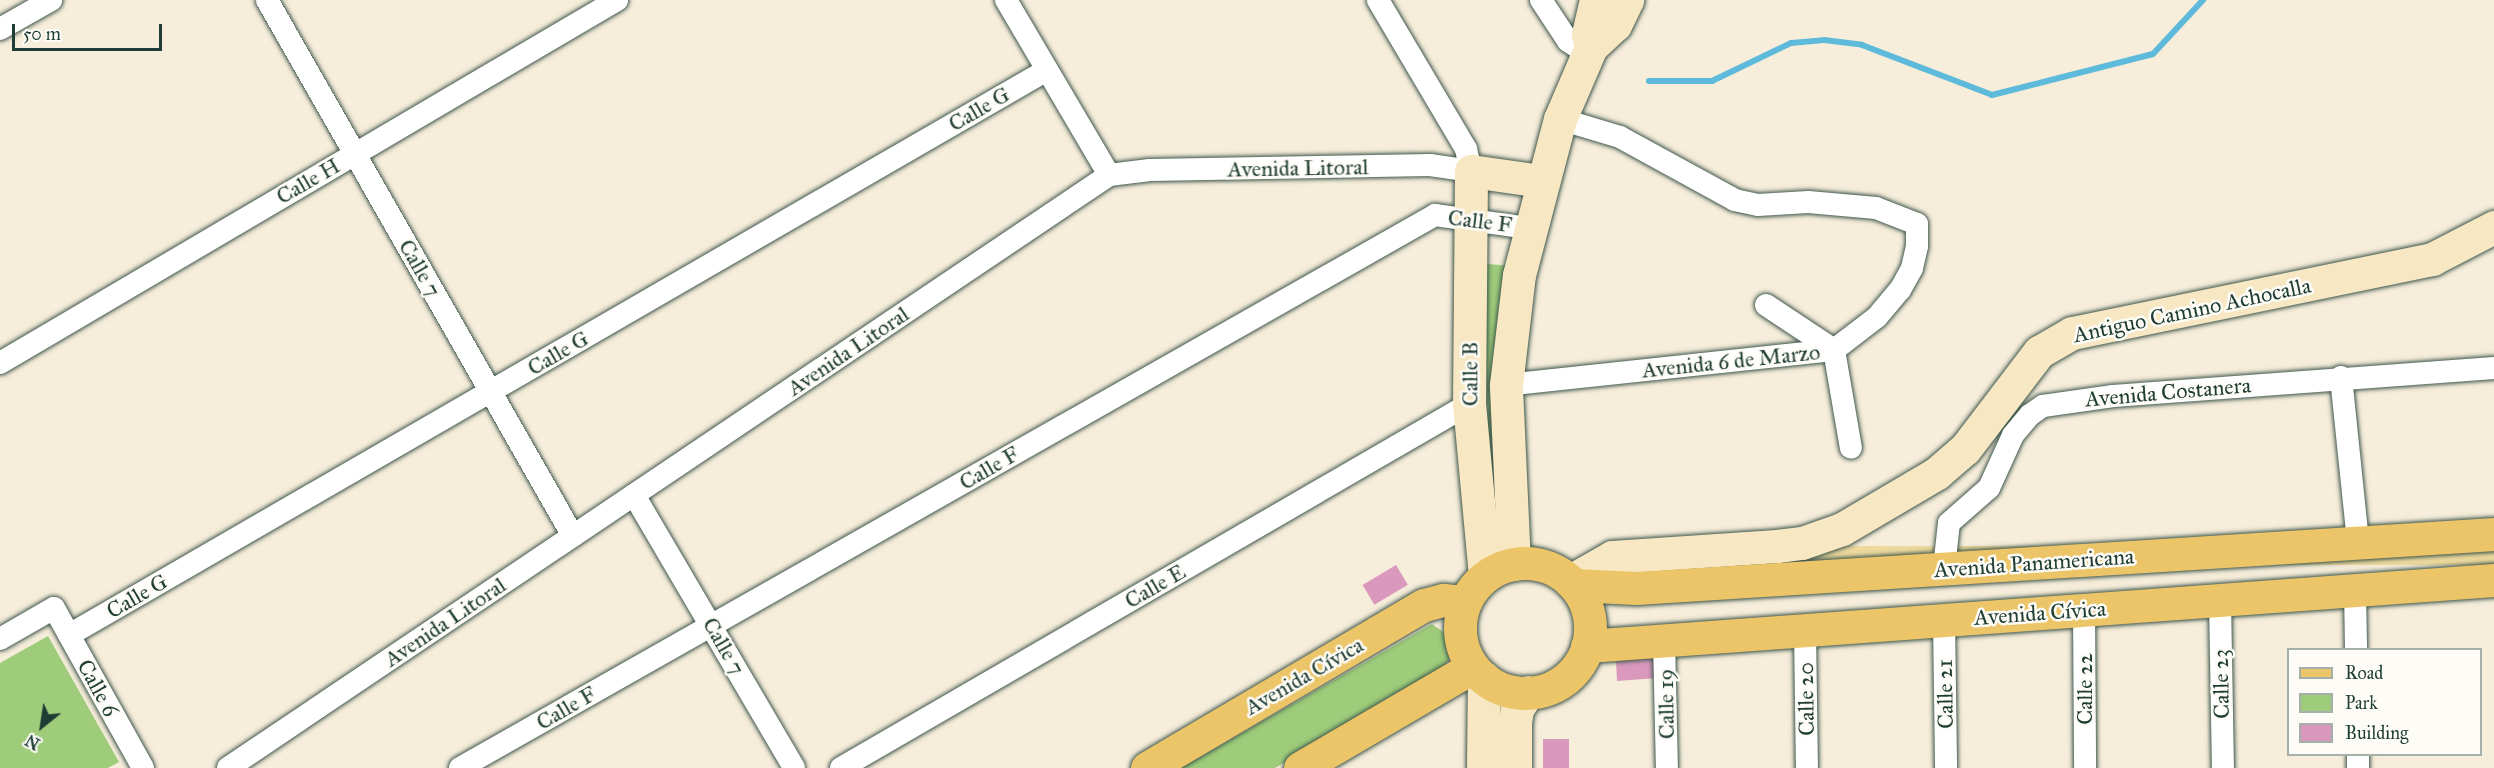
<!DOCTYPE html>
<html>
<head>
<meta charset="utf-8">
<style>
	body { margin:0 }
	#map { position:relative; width:2494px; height:768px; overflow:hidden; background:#f6edda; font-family:"IM FELL Great Primer",serif }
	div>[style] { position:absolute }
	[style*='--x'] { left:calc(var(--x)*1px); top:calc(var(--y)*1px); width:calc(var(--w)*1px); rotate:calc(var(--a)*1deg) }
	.green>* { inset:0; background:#9ecc7a }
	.sand>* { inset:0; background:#eeda9e; transform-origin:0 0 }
	.stream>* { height:6px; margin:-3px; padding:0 3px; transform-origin:3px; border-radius:3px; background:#5dbadb }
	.building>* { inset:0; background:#da99bc; transform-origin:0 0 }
	.roads { filter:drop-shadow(0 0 2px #3f574d) drop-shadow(0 0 2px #3f574d) }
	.street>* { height:22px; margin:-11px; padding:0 11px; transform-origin:11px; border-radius:11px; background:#fff }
	.secondary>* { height:33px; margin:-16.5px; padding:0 16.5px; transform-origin:16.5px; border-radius:16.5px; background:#f7e8c3 }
	.primary>* { height:33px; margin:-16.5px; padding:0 16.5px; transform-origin:16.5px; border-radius:16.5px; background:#ecc569 }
	.primary>.ring { margin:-16.5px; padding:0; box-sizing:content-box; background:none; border:33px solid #ecc569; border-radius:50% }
	span { translate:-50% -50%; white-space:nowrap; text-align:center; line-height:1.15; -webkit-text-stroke:5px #fdfcf7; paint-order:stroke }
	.street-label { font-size:22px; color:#1f3d34 }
	.legend { position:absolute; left:2287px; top:648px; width:195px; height:108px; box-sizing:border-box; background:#fdfcf7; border:2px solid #a4b0a9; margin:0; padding:8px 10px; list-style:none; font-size:18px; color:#1f3d34 }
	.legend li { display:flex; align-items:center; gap:12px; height:30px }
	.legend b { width:30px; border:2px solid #a4b0a9 }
	.north { position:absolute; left:12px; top:696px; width:60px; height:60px; -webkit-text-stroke:4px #fdfcf7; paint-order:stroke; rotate:210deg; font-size:16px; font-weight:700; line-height:24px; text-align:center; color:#1f3d34 }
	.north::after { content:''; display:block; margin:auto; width:21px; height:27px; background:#1f3d34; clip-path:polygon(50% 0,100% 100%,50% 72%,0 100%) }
	.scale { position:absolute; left:12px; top:24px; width:150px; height:27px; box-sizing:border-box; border:3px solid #1f3d34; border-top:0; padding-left:8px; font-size:18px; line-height:21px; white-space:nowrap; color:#1f3d34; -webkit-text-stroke:4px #fdfcf7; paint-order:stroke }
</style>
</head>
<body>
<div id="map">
	<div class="green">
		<i style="clip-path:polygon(1488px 264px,1510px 266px,1496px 513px,1490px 513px,1484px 267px)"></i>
		<i style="clip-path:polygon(1432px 624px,1443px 632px,1451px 654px,1443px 671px,1275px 768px,1181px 768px)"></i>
		<i style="clip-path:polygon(48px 636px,119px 762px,108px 768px,0 768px,0 663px)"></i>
	</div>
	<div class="sand">
		<i style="left:2494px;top:546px;width:19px;height:885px;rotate:90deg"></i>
	</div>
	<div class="stream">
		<i style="--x:1649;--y:81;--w:63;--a:0"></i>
		<i style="--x:1712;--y:81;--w:88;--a:-25.7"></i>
		<i style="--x:1791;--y:43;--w:33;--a:-5"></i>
		<i style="--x:1824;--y:40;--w:38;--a:7"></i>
		<i style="--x:1862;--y:45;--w:139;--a:21"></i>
		<i style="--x:1992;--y:95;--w:166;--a:-14.3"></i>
		<i style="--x:2153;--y:54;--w:74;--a:-47.2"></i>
	</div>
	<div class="building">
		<i style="left:1396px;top:565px;width:23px;height:39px;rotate:59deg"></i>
		<i style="clip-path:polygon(1630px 651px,1656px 657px,1657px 678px,1617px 681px,1616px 661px)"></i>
		<i style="left:1543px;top:739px;width:26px;height:29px"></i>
	</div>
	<div class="roads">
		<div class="street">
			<i style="--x:267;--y:0;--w:617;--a:60.28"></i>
			<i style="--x:1006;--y:0;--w:203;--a:59.5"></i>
			<i style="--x:1541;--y:0;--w:49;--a:56.6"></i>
			<i style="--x:1568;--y:41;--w:24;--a:33"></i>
			<i style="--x:0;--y:29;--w:59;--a:-29.6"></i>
			<i style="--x:1766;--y:305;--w:82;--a:33.5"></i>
			<i style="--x:1834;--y:350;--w:99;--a:80.2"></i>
			<i style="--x:0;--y:363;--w:716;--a:-30.47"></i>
			<i style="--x:2341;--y:377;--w:166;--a:84.1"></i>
			<i style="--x:1506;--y:385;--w:330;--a:-6.1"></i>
			<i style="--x:1834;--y:350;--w:54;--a:-37.5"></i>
			<i style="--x:1877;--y:317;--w:35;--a:-50"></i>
			<i style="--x:1900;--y:290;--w:25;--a:-61"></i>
			<i style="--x:1912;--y:268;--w:23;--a:-77"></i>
			<i style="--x:1917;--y:246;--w:22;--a:-90"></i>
			<i style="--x:1917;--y:224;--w:44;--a:-158.7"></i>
			<i style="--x:1876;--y:208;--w:68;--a:-175"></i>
			<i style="--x:1808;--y:202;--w:50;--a:176.6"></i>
			<i style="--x:1758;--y:205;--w:24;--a:-168"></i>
			<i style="--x:1735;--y:200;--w:131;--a:-151.3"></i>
			<i style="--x:1620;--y:137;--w:63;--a:-163.3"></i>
			<i style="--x:634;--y:495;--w:316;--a:59.6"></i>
			<i style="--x:1944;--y:568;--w:45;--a:-83.7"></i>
			<i style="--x:1949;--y:523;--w:53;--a:-41.2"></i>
			<i style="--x:1989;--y:488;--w:58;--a:-65.6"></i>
			<i style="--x:2013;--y:435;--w:26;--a:-50"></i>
			<i style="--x:2030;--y:415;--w:16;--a:-35"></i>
			<i style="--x:2043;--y:406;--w:71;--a:-8.1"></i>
			<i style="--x:2113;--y:396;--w:382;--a:-4.2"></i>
			<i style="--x:2355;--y:590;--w:60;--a:89"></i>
			<i style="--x:2220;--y:600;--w:168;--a:89"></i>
			<i style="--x:2084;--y:610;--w:158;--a:89.6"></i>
			<i style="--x:1944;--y:620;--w:148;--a:89.2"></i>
			<i style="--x:1805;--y:630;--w:138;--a:89.2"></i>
			<i style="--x:69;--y:635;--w:1129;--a:-30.02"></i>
			<i style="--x:0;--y:639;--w:62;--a:-29.9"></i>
			<i style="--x:54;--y:608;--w:183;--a:60.9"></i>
			<i style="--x:1664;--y:640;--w:128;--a:88.7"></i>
			<i style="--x:2358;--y:754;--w:14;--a:90"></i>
			<i style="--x:228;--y:768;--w:1062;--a:-33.94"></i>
			<i style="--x:1109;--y:175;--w:41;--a:-7"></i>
			<i style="--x:1150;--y:170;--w:280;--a:-1"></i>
			<i style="--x:1430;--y:165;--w:41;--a:8.3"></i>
			<i style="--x:1471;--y:171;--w:23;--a:-103"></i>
			<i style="--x:1466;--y:149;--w:173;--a:-120.6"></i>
			<i style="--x:460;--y:768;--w:1121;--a:-29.56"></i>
			<i style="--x:1435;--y:215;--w:95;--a:7.9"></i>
			<i style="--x:841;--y:768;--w:726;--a:-30.1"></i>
		</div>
		<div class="secondary">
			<i style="--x:1591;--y:47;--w:13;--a:-103"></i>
			<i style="--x:1588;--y:34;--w:35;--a:-77"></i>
			<i style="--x:1514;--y:564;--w:179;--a:-92.6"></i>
			<i style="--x:1506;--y:385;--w:111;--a:-83.3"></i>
			<i style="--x:1519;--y:275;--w:161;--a:-75.3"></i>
			<i style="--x:1560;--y:119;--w:78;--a:-66.7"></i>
			<i style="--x:1591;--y:47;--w:33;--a:-43"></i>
			<i style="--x:1615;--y:25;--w:28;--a:-64"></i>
			<i style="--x:1485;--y:576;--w:173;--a:-95.3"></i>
			<i style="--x:1469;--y:404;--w:233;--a:-89.5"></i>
			<i style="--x:1471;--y:171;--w:71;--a:8.1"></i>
			<i style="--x:1570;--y:581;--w:48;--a:-29.7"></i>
			<i style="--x:1612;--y:557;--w:165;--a:-3.8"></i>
			<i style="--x:1777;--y:546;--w:25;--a:-7"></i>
			<i style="--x:1802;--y:543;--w:42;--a:-19.3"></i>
			<i style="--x:1842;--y:529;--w:110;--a:-30.5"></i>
			<i style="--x:1937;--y:473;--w:37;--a:-41"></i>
			<i style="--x:1965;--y:449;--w:122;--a:-52.7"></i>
			<i style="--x:2039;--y:352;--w:38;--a:-30"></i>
			<i style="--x:2072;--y:333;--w:368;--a:-11.6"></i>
			<i style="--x:2432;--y:259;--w:70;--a:-27.3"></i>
			<i style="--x:1483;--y:768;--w:90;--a:-89.4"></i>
			<i style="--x:1515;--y:768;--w:45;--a:-90"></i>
			<i style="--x:1515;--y:723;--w:14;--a:-82"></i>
			<i style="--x:1517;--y:709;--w:20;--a:-57"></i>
		</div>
		<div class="primary">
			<i class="ring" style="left:1460px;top:563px;width:97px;height:97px"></i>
			<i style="--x:1574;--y:585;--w:62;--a:2.8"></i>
			<i style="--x:1636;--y:588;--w:860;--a:-3.6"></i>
			<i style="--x:1587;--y:646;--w:909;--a:-4.16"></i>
			<i style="--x:1147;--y:768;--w:321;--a:-30.5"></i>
			<i style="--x:1424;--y:605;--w:20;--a:-15"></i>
			<i style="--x:1443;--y:600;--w:22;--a:5"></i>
			<i style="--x:1300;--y:768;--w:200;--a:-30.3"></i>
		</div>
	</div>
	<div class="street-label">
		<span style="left:979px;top:109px;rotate:-30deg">Calle G</span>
		<span style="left:1298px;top:168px;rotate:-1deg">Avenida Litoral</span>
		<span style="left:308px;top:181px;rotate:-30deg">Calle H</span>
		<span style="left:1480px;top:221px;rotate:7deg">Calle F</span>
		<span style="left:420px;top:268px;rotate:60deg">Calle 7</span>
		<span style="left:2192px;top:310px;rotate:-12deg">Antiguo Camino Achocalla</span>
		<span style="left:848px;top:351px;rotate:-34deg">Avenida Litoral</span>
		<span style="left:558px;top:353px;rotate:-30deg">Calle G</span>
		<span style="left:1731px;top:361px;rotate:-6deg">Avenida 6 de Marzo</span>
		<span style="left:1470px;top:374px;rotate:-90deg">Calle B</span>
		<span style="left:2168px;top:392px;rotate:-5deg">Avenida Costanera</span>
		<span style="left:989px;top:468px;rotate:-30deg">Calle F</span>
		<span style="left:2034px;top:563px;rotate:-4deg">Avenida Panamericana</span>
		<span style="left:1155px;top:586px;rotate:-30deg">Calle E</span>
		<span style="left:137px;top:596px;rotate:-30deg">Calle G</span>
		<span style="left:2040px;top:613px;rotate:-4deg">Avenida Cívica</span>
		<span style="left:445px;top:622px;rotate:-34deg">Avenida Litoral</span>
		<span style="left:724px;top:646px;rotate:60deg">Calle 7</span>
		<span style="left:1304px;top:676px;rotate:-30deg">Avenida Cívica</span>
		<span style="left:2221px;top:684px;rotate:-91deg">Calle 23</span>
		<span style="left:98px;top:688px;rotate:61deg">Calle 6</span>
		<span style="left:2085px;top:689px;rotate:-90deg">Calle 22</span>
		<span style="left:1945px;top:694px;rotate:-91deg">Calle 21</span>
		<span style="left:1806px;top:699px;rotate:-91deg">Calle 20</span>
		<span style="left:1666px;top:704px;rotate:-91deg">Calle 19</span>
		<span style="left:566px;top:708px;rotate:-30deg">Calle F</span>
	</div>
	<ul class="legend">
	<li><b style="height:8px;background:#ecc569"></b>Road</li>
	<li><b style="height:16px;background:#9ecc7a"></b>Park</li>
	<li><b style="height:16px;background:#da99bc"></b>Building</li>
	</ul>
	<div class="north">N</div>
	<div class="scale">50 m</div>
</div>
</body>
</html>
